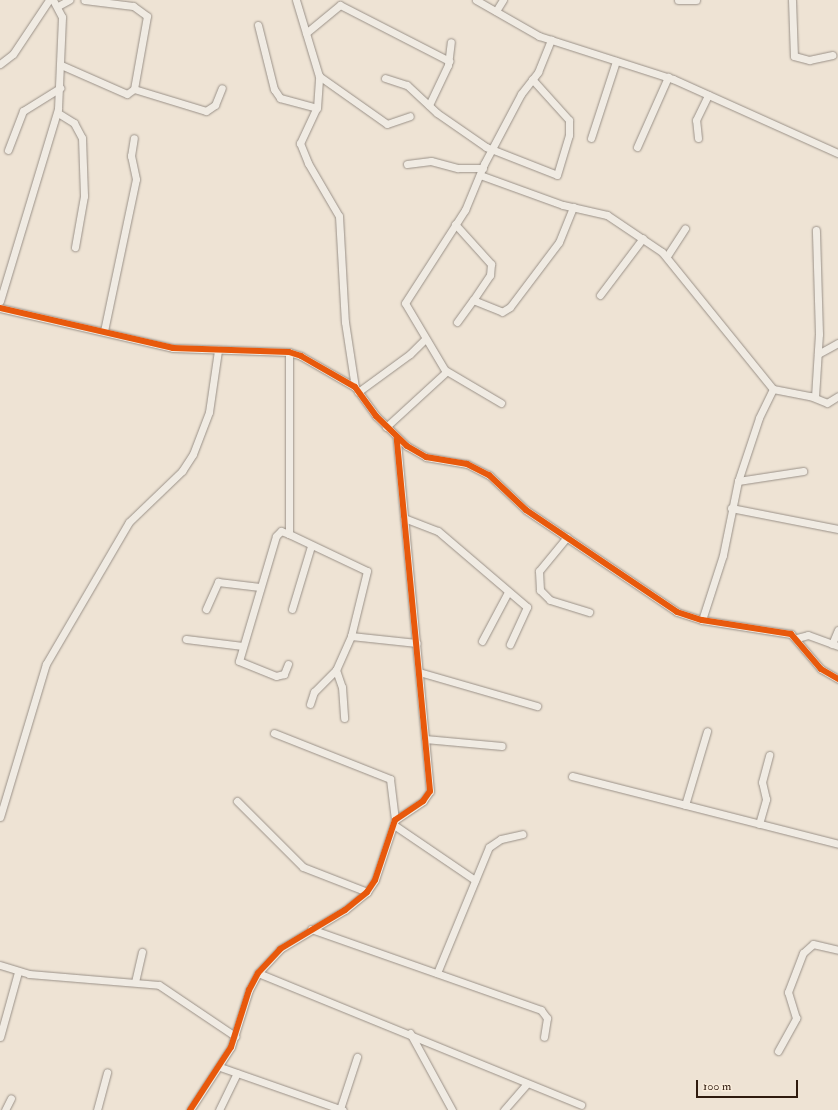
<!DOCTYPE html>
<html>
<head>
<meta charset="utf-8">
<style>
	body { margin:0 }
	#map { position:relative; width:838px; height:1110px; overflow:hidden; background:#eee3d4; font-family:"IM FELL Double Pica",serif }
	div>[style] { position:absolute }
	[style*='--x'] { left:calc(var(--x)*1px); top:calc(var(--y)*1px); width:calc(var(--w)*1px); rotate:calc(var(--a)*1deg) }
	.roads { filter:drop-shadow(0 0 1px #9a9188) drop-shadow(0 0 1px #9a9188) }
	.minor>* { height:7px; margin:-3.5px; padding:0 3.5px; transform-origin:3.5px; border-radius:3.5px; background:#f0ebe3 }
	.cycleway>* { height:6px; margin:-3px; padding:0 3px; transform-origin:3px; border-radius:3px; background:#e8590c }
	span { translate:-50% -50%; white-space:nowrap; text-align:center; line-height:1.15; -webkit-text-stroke:3.5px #faeddc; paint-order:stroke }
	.scale { position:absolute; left:696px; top:1080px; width:102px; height:18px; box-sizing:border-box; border:2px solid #2f1b0e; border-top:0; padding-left:5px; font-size:12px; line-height:14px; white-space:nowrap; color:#2f1b0e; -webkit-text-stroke:3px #faeddc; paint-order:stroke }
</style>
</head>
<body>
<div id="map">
	<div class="roads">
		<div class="minor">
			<i style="--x:296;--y:0;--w:79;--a:73.2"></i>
			<i style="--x:319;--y:76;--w:83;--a:35.2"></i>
			<i style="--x:387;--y:124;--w:24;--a:-19"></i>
			<i style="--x:476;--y:0;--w:73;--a:29.7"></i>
			<i style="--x:539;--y:36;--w:141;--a:17.8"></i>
			<i style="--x:673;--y:79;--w:181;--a:24.2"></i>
			<i style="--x:678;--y:0;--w:18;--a:0"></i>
			<i style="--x:792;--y:0;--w:56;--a:88"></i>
			<i style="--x:794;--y:56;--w:16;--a:15"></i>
			<i style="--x:809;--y:60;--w:24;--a:-12"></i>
			<i style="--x:58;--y:6;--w:13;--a:-29"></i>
			<i style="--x:496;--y:11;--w:13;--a:-58"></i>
			<i style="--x:258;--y:25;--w:66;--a:76"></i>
			<i style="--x:274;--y:89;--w:11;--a:56"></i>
			<i style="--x:280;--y:98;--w:38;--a:15"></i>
			<i style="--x:317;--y:108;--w:32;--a:-86"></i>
			<i style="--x:306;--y:33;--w:44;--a:-39.5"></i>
			<i style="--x:340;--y:5;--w:123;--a:27.2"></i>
			<i style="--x:0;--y:64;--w:16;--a:-38"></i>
			<i style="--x:13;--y:54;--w:65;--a:-56.3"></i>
			<i style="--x:61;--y:65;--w:72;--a:23.7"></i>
			<i style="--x:127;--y:94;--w:9;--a:-36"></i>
			<i style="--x:134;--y:89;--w:74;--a:-79.9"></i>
			<i style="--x:147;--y:16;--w:17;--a:-144"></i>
			<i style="--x:133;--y:6;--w:49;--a:-173"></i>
			<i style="--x:385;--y:78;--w:23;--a:18"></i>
			<i style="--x:407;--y:85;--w:41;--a:43"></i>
			<i style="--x:437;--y:113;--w:60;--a:34.8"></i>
			<i style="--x:486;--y:147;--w:76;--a:21.5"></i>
			<i style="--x:557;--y:175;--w:42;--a:-73.3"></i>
			<i style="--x:569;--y:135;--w:15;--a:-90"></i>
			<i style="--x:569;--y:120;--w:55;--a:-132.1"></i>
			<i style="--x:134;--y:89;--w:75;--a:17"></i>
			<i style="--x:206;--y:111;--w:11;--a:-34"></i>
			<i style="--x:215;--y:105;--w:18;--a:-68"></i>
			<i style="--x:429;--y:105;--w:44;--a:-64.6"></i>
			<i style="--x:448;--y:65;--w:23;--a:-83"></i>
			<i style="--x:316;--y:109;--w:38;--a:115"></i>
			<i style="--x:300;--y:143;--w:22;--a:68"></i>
			<i style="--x:308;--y:163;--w:61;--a:59.7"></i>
			<i style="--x:339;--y:216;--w:106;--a:86.8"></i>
			<i style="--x:345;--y:322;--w:66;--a:81.3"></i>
			<i style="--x:58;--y:113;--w:19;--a:32"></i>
			<i style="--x:74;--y:123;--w:17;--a:62"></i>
			<i style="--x:82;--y:138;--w:58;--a:88"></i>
			<i style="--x:84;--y:196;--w:52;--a:100"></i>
			<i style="--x:591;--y:138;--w:81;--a:-72"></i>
			<i style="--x:698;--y:138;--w:18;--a:-96"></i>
			<i style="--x:696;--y:120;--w:28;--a:-64"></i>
			<i style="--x:637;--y:147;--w:77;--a:-66.1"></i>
			<i style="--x:8;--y:150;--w:42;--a:-69"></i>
			<i style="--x:23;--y:111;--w:44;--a:-31.9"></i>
			<i style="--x:407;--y:164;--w:24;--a:-7"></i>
			<i style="--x:431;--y:161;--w:28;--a:15"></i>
			<i style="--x:458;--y:168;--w:25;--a:0"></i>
			<i style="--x:480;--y:175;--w:88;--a:19.9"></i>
			<i style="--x:563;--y:205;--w:45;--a:12.8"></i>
			<i style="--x:607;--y:215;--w:66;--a:33.9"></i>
			<i style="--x:662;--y:252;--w:176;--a:51"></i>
			<i style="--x:773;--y:389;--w:32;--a:116"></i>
			<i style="--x:759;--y:418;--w:66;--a:108.4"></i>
			<i style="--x:738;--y:481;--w:76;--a:101.5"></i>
			<i style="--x:723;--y:555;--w:68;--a:107.9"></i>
			<i style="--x:455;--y:224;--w:54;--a:48"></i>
			<i style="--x:491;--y:264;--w:11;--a:95"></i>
			<i style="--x:490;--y:275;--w:30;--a:124"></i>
			<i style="--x:473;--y:300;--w:31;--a:22"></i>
			<i style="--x:502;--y:312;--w:9;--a:-32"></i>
			<i style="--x:510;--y:307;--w:81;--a:-53"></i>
			<i style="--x:559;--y:242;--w:38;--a:-68"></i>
			<i style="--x:667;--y:256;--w:33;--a:-57"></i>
			<i style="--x:600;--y:295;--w:71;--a:-53"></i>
			<i style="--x:0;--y:301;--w:201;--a:-73.2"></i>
			<i style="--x:58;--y:109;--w:92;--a:-87.5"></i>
			<i style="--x:62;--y:17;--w:19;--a:-118"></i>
			<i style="--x:0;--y:308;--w:178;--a:13"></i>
			<i style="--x:173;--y:348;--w:116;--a:2"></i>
			<i style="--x:289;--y:352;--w:13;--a:18"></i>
			<i style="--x:301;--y:356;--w:62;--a:29.9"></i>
			<i style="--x:355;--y:387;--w:36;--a:54"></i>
			<i style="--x:376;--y:416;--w:43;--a:44.1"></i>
			<i style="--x:407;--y:446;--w:22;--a:30"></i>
			<i style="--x:426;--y:457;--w:42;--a:9.7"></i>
			<i style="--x:467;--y:464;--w:25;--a:27"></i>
			<i style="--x:489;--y:475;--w:51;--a:43.4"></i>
			<i style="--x:526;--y:510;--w:182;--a:34"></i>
			<i style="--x:677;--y:612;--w:26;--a:18"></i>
			<i style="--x:702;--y:620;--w:90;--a:8.9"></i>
			<i style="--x:791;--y:634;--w:46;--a:49.4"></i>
			<i style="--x:821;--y:669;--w:20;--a:30"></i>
			<i style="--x:457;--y:322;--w:27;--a:-54"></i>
			<i style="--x:104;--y:331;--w:155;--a:-78.1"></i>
			<i style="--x:136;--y:179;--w:24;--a:-102"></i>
			<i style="--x:131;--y:156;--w:18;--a:-81"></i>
			<i style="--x:289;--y:352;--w:182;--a:90"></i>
			<i style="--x:289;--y:534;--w:86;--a:25.4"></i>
			<i style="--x:367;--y:571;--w:67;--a:103.8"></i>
			<i style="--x:351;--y:636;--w:66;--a:6.1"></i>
			<i style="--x:818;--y:354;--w:23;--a:-29"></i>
			<i style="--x:445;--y:370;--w:65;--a:30.5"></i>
			<i style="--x:773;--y:389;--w:38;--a:11"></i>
			<i style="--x:810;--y:396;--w:18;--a:22"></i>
			<i style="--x:827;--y:403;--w:13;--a:-32"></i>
			<i style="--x:358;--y:392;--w:64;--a:-36.2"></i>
			<i style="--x:410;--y:354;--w:21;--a:-45"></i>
			<i style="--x:815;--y:397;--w:63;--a:-86.4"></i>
			<i style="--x:819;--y:334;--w:104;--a:-91.7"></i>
			<i style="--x:386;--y:427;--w:81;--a:-42.5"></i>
			<i style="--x:446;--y:372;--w:80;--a:-120.7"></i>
			<i style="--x:405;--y:303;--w:111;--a:-57.2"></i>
			<i style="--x:465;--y:210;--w:50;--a:-67.6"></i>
			<i style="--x:484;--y:164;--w:79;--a:-62.1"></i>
			<i style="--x:521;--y:94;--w:28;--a:-52"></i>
			<i style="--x:538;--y:72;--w:35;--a:-68"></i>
			<i style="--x:738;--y:481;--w:66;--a:-8.7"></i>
			<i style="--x:731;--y:508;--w:109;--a:11.1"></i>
			<i style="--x:404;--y:518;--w:36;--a:21"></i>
			<i style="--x:438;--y:531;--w:117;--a:40.5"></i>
			<i style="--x:527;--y:607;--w:41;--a:114.7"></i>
			<i style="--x:567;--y:537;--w:44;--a:129.5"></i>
			<i style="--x:539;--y:571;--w:19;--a:87"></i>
			<i style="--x:540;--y:590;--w:14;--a:45"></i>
			<i style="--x:550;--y:600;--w:41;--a:17.1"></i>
			<i style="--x:206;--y:609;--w:30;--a:-66"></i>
			<i style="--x:218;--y:582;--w:42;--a:6.8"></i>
			<i style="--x:292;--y:609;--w:66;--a:-73.2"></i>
			<i style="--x:797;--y:638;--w:11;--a:-15"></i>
			<i style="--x:808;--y:635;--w:32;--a:20"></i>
			<i style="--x:186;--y:639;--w:57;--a:7"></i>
			<i style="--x:482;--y:641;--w:55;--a:-62"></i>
			<i style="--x:832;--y:644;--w:15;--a:-67"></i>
			<i style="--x:288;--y:664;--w:11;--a:112"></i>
			<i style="--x:284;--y:674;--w:8;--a:166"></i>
			<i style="--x:276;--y:676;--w:40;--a:-158"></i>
			<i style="--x:239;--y:661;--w:130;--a:-73.5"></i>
			<i style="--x:276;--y:536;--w:7;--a:-45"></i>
			<i style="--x:281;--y:531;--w:9;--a:21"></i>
			<i style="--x:336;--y:670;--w:18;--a:71"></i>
			<i style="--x:342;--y:687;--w:31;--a:86"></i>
			<i style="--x:419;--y:672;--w:123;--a:16.1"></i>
			<i style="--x:310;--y:704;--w:13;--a:-72"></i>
			<i style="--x:314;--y:692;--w:31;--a:-45"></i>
			<i style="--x:336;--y:670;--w:37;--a:-66"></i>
			<i style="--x:274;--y:733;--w:125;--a:21.6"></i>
			<i style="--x:390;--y:779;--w:41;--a:83"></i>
			<i style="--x:425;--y:739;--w:77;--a:5.2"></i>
			<i style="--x:572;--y:776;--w:275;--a:14.3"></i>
			<i style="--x:237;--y:801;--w:93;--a:45"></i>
			<i style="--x:303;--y:867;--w:69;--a:21.3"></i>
			<i style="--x:685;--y:805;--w:77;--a:-73.4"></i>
			<i style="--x:0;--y:817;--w:160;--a:-73.3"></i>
			<i style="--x:46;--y:664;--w:164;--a:-59.7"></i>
			<i style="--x:129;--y:522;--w:74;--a:-43.9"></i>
			<i style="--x:182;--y:471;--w:20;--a:-57"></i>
			<i style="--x:193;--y:454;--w:45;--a:-69.1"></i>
			<i style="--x:209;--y:412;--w:63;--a:-81.7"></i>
			<i style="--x:759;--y:824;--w:26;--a:-74"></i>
			<i style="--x:766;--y:799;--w:17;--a:-103"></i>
			<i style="--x:762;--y:782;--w:28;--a:-75"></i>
			<i style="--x:394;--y:825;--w:98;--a:34.2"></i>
			<i style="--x:311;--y:929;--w:244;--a:19.4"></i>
			<i style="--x:541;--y:1010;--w:10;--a:53"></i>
			<i style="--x:547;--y:1018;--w:19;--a:99"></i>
			<i style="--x:0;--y:965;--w:30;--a:17"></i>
			<i style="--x:29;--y:974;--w:130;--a:4.8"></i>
			<i style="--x:159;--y:985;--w:92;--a:33.9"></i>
			<i style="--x:258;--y:973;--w:349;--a:22.2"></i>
			<i style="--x:437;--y:973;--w:136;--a:-67.6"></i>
			<i style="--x:489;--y:847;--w:14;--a:-34"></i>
			<i style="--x:501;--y:839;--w:22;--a:-13"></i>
			<i style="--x:135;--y:982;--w:31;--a:-77"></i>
			<i style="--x:410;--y:1033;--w:88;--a:61.4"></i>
			<i style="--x:0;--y:1037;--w:67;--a:-74.5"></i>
			<i style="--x:778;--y:1051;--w:38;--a:-61"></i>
			<i style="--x:796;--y:1018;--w:27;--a:-107"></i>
			<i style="--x:788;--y:992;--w:42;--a:-69"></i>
			<i style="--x:803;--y:953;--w:13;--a:-42"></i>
			<i style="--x:813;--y:944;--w:26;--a:13"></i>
			<i style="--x:220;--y:1067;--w:130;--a:19.3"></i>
			<i style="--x:340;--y:1109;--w:55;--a:-71.9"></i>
			<i style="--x:5;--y:1110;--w:13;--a:-63"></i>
			<i style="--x:97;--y:1110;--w:39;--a:-75"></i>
			<i style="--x:190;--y:1110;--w:75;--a:-56.9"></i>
			<i style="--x:231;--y:1047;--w:60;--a:-72.5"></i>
			<i style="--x:249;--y:990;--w:19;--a:-62"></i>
			<i style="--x:258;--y:973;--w:33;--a:-47"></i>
			<i style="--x:280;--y:949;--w:76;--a:-31"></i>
			<i style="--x:345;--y:910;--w:28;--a:-39"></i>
			<i style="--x:367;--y:892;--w:14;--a:-56"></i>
			<i style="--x:375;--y:880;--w:63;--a:-71.6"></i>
			<i style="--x:395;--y:820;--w:34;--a:-34"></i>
			<i style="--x:423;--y:801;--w:12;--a:-55"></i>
			<i style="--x:430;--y:791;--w:354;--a:-95.4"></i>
			<i style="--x:219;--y:1110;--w:41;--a:-64.1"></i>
			<i style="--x:504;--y:1110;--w:33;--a:-49"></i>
		</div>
	</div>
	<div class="cycleway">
		<i style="--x:0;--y:308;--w:178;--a:13"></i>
		<i style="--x:173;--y:348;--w:116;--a:2"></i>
		<i style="--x:289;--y:352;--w:13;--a:18"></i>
		<i style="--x:301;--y:356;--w:62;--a:29.9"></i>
		<i style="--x:355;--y:387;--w:36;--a:54"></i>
		<i style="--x:376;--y:416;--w:43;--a:44.1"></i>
		<i style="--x:407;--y:446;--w:22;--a:30"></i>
		<i style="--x:426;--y:457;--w:42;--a:9.7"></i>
		<i style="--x:467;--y:464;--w:25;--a:27"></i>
		<i style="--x:489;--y:475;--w:51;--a:43.4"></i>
		<i style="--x:526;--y:510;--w:182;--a:34"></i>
		<i style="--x:677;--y:612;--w:26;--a:18"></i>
		<i style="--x:702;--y:620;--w:90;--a:8.9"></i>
		<i style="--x:791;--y:634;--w:46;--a:49.4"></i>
		<i style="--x:821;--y:669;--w:20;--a:30"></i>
		<i style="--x:190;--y:1110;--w:75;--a:-56.9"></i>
		<i style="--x:231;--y:1047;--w:60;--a:-72.5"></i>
		<i style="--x:249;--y:990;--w:19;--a:-62"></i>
		<i style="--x:258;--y:973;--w:33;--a:-47"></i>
		<i style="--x:280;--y:949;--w:76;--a:-31"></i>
		<i style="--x:345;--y:910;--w:28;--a:-39"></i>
		<i style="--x:367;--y:892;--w:14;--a:-56"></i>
		<i style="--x:375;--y:880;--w:63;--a:-71.6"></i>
		<i style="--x:395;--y:820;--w:34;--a:-34"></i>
		<i style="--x:423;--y:801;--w:12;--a:-55"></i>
		<i style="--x:430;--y:791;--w:354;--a:-95.4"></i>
	</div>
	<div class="scale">100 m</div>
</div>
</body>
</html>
